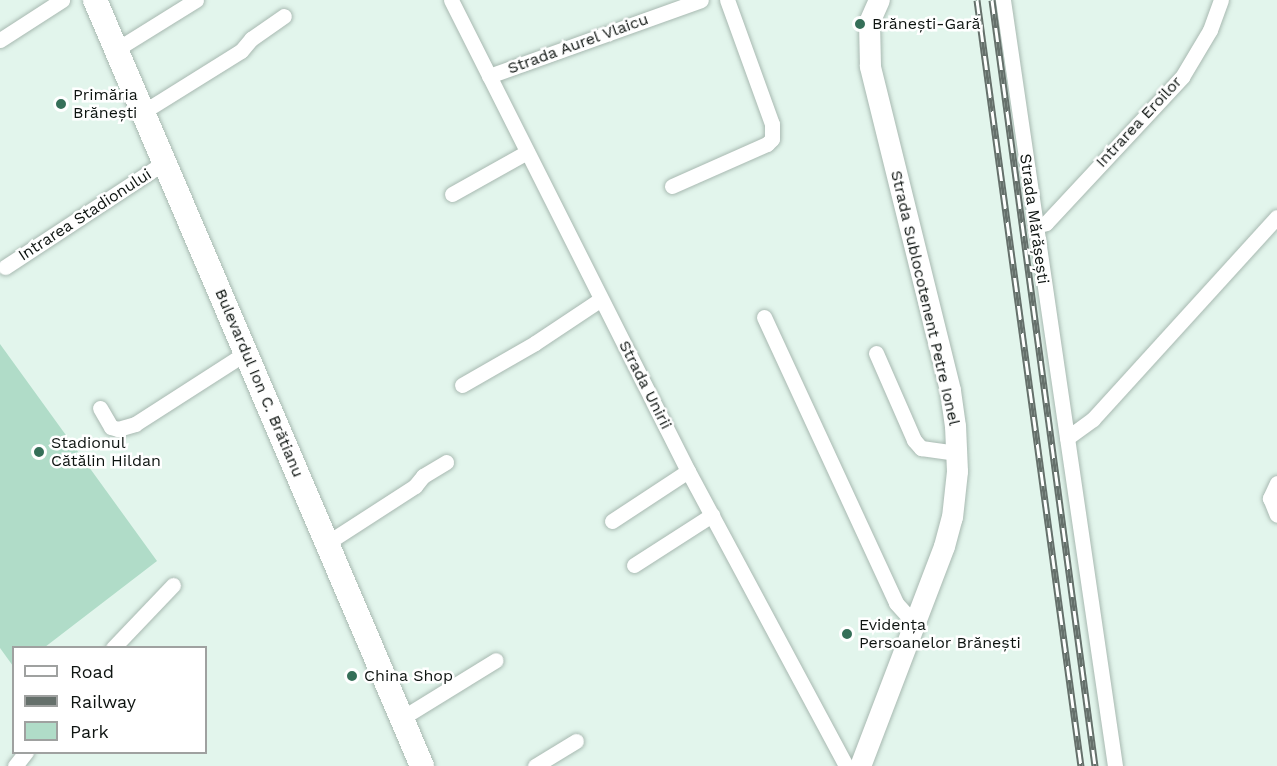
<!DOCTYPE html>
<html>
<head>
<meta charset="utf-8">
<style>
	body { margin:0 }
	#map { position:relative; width:1277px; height:766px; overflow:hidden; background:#e2f5ec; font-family:"Work Sans",sans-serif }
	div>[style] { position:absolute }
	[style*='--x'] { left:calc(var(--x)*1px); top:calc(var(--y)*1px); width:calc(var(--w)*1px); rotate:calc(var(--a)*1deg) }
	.green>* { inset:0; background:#b0dcc8 }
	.roads { filter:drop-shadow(0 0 2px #a8b9b1) drop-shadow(0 0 2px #a8b9b1) }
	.street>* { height:15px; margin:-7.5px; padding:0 7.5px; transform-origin:7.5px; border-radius:7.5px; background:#fff }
	.secondary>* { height:21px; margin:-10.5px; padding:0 10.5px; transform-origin:10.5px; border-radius:10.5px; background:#fff }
	.primary>* { height:24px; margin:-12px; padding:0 12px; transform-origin:12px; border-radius:12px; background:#fff }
	.rail>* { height:7px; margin-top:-3.5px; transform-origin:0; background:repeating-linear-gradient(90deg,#fff 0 14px,#65706b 0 28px); box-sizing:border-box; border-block:2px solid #65706b }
	.dots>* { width:16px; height:16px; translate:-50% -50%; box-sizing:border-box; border:3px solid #fff; border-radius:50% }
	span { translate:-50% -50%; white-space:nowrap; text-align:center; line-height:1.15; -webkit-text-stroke:5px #fff; paint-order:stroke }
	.poi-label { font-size:16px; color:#0e1411 }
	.left { translate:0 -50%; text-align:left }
	.street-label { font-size:16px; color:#0e1411 }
	.legend { position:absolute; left:12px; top:646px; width:195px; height:108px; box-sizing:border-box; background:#fff; border:2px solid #9fa1a0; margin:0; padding:8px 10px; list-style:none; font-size:18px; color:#0e1411 }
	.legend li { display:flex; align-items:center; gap:12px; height:30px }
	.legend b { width:30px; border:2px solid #9fa1a0 }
</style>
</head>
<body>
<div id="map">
	<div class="green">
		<i style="clip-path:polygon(0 344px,157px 561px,45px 647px,14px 648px,13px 666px,0 648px)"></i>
	</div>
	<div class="roads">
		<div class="street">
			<i style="--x:451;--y:0;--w:527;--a:63.29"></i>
			<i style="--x:688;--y:471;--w:335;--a:61.8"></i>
			<i style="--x:1003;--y:0;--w:774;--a:81.68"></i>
			<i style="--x:0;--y:40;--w:74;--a:-32.8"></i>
			<i style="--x:117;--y:49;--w:93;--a:-31.8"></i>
			<i style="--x:489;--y:76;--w:225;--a:-19.7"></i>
			<i style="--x:143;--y:112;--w:115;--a:-31.9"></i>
			<i style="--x:241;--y:51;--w:16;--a:-50"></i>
			<i style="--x:251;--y:39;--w:40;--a:-34.9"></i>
			<i style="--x:672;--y:186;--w:104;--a:-23.9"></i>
			<i style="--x:767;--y:144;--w:7;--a:-45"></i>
			<i style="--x:772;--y:139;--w:15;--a:-90"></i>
			<i style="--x:772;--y:124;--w:132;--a:-109.9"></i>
			<i style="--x:452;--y:194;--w:86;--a:-29.2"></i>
			<i style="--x:1035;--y:226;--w:11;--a:-15"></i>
			<i style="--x:1046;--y:223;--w:200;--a:-47"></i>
			<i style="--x:1182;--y:77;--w:55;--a:-59.2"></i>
			<i style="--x:1210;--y:30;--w:32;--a:-70"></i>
			<i style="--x:5;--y:267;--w:191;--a:-33.3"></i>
			<i style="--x:764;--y:317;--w:315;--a:65.2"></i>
			<i style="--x:896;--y:603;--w:28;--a:48"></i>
			<i style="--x:876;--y:353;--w:95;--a:66.4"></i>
			<i style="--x:914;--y:440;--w:11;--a:49"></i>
			<i style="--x:921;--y:448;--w:36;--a:8"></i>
			<i style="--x:462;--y:385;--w:84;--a:-29.9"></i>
			<i style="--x:535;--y:343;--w:79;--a:-33.7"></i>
			<i style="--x:100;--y:408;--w:22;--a:60"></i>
			<i style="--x:111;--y:427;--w:7;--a:16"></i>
			<i style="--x:118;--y:429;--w:18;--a:-16"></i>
			<i style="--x:135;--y:424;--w:133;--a:-32.7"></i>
			<i style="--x:1067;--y:438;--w:32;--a:-36"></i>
			<i style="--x:1093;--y:419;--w:273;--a:-47.7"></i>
			<i style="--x:1277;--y:483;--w:17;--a:115"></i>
			<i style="--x:1270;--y:498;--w:18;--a:68"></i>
			<i style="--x:612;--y:521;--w:91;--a:-33.3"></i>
			<i style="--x:327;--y:543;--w:105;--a:-32.9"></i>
			<i style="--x:415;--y:486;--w:13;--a:-51"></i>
			<i style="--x:423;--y:476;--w:27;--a:-31"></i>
			<i style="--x:634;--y:565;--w:93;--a:-32.7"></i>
			<i style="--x:113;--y:648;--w:87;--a:-46.4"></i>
			<i style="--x:402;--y:718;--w:110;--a:-31.7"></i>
			<i style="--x:15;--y:766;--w:18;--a:-52"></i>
			<i style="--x:535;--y:766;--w:48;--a:-31.4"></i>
		</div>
		<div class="secondary">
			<i style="--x:860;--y:766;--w:235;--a:-69.1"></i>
			<i style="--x:944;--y:546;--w:30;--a:-75"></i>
			<i style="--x:952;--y:517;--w:46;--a:-83.8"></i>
			<i style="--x:957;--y:471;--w:45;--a:-92.5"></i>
			<i style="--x:955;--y:426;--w:36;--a:-98"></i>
			<i style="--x:950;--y:390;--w:334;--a:-103.9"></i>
			<i style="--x:870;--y:66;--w:44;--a:-91.3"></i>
			<i style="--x:869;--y:22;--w:24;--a:-66"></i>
		</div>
		<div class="primary">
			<i style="--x:95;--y:0;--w:833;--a:66.88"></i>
		</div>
	</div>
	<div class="rail">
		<i style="--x:977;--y:0;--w:773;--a:82.27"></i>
		<i style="--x:992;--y:0;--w:773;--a:82.34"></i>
	</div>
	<div class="dots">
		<i style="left:860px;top:24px;background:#356f58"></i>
		<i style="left:61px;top:104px;background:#356f58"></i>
		<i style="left:39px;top:452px;background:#356f58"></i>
		<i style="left:847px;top:634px;background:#356f58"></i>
		<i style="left:352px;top:676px;background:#356f58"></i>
	</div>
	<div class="poi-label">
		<span class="left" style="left:872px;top:24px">Brănești-Gară</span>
		<span class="left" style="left:73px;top:104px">Primăria<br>Brănești</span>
		<span class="left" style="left:51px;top:452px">Stadionul<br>Cătălin Hildan</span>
		<span class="left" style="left:859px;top:634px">Evidența<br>Persoanelor Brănești</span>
		<span class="left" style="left:364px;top:676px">China Shop</span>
	</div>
	<div class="street-label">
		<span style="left:578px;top:44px;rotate:-20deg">Strada Aurel Vlaicu</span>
		<span style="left:1139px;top:122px;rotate:-47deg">Intrarea Eroilor</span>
		<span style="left:85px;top:215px;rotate:-33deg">Intrarea Stadionului</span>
		<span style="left:1034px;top:219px;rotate:82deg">Strada Mărășești</span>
		<span style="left:925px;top:298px;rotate:77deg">Strada Sublocotenent Petre Ionel</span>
		<span style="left:259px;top:383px;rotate:67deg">Bulevardul Ion C. Brătianu</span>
		<span style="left:645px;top:385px;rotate:63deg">Strada Unirii</span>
	</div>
	<ul class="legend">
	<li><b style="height:8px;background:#fff"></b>Road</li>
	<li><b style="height:8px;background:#65706b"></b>Railway</li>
	<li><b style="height:16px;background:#b0dcc8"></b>Park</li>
	</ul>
</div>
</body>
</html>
